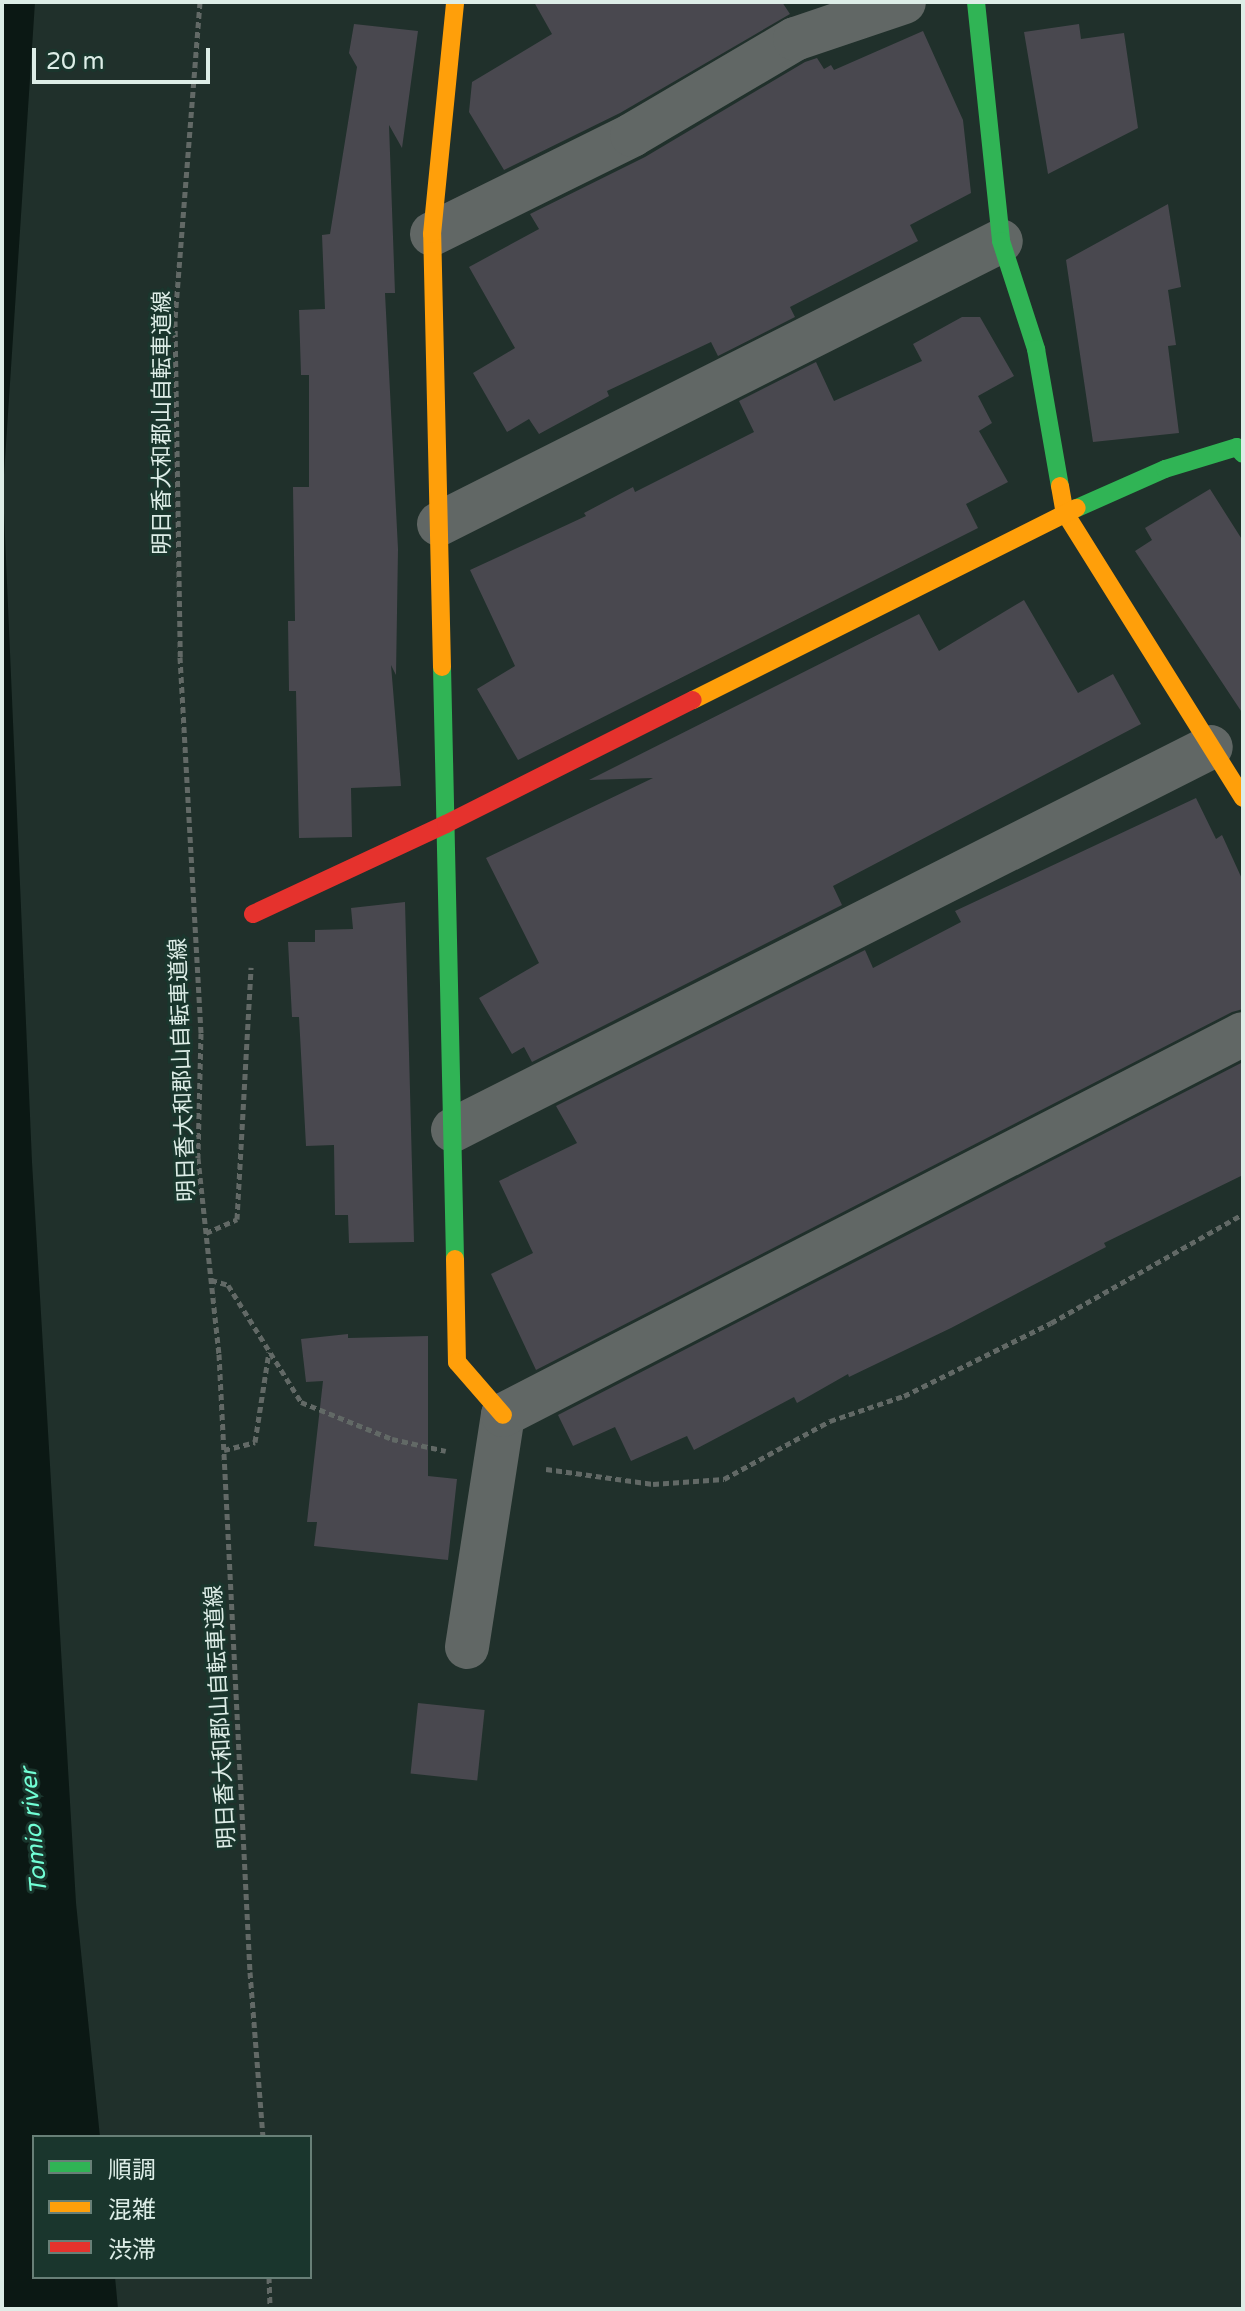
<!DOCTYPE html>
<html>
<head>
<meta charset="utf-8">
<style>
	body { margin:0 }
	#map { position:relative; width:1245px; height:2311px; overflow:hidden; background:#20302b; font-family:"Varela Round","Noto Sans JP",sans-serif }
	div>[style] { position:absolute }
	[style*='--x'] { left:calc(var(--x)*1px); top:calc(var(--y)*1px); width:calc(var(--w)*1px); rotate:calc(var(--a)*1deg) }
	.water>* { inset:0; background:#0b1814 }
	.building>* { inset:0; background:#49484f; transform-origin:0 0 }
	.path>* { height:5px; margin-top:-2.5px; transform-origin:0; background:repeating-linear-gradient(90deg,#626966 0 6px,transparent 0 10px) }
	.street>* { height:44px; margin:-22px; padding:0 22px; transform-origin:22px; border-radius:22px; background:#616765 }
	.fast>* { height:18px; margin:-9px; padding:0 9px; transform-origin:9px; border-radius:9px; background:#30b455 }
	.slow>* { height:18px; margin:-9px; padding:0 9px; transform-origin:9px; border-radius:9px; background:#ff9f0a }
	.jam>* { height:18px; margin:-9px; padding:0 9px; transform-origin:9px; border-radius:9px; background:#e5322d }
	span { translate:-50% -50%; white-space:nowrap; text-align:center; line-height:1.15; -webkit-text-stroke:6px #1a362d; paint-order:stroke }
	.street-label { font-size:22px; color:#ddede7 }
	.water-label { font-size:24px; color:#71fed5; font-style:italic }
	.frame { position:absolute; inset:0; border:4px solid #ddede7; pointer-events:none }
	.legend { position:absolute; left:32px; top:2135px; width:280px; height:144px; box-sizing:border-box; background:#1a362d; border:2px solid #687f77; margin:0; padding:10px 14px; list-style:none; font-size:24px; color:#ddede7 }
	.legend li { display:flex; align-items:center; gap:16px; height:40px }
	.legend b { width:40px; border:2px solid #687f77 }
	.scale { position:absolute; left:32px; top:48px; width:178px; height:36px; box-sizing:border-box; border:4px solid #ddede7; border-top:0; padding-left:10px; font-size:24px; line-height:28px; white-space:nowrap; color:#ddede7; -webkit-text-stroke:6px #1a362d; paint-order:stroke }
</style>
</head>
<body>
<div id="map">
	<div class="water">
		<i style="clip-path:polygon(2px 2px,35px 2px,3px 490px,32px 1162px,76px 1903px,100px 2137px,34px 2137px,34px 2277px,115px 2277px,118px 2309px,2px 2309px)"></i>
	</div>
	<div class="building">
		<i style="clip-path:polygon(534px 2px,782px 2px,790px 14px,620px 113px,504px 170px,469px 112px,472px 82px,552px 34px)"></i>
		<i style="clip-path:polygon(354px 24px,418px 31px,402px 148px,389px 125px,395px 293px,385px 293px,398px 549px,396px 675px,391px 665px,401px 786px,351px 788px,352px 837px,299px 838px,296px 691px,289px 691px,288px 621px,295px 621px,293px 487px,309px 487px,309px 375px,301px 375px,299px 310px,325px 309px,322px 235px,330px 234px,357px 67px,349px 53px)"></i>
		<i style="clip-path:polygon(1079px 24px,1081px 39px,1124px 33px,1138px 128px,1048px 174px,1024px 32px)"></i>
		<i style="clip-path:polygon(923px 31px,963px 120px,971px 193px,910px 225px,918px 241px,790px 307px,795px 317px,718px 356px,711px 342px,607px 391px,609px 396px,539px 434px,529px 419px,507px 432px,473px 373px,515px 348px,469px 267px,539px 229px,530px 214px,645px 157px,805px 62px,817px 58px,824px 69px,831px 65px,834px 70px)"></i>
		<i style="clip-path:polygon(1168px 204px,1181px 287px,1168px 290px,1176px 345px,1168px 346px,1179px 433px,1093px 442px,1066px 260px)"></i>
		<i style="clip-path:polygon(962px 317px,980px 317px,1014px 376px,978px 396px,992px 423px,979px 431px,1008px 482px,966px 504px,978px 528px,518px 760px,477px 689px,515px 666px,470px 570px,586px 516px,584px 513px,633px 487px,635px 492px,754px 432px,739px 401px,816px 362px,834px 401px,922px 361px,913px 344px)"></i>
		<i style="clip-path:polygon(1210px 489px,1243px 541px,1243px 714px,1135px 551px,1152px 540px,1145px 528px)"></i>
		<i style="clip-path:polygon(1024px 600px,1078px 693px,1113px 674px,1141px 724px,833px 886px,842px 905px,532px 1062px,524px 1047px,512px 1054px,479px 998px,539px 963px,486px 858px,653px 778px,589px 780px,919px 614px,939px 651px)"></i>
		<i style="clip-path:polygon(1196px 798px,1216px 839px,1222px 835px,1243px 881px,1243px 1009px,1232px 1012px,536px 1370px,491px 1274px,533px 1253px,499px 1181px,577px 1143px,556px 1106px,865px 950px,873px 968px,961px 922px,955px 911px)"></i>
		<i style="clip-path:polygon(405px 902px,414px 1242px,349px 1243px,348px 1215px,335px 1215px,334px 1145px,306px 1146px,299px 1017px,292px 1017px,288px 942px,315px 942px,315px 930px,353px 929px,351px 908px)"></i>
		<i style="clip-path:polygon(1243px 1062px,1243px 1175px,1104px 1243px,1106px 1247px,951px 1328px,849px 1377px,848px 1374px,797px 1403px,794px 1397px,694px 1450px,687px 1436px,631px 1461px,615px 1427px,573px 1446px,558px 1415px)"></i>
		<i style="clip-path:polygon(348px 1334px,348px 1338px,428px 1336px,428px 1476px,457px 1479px,448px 1560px,314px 1546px,317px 1522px,307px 1522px,323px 1381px,306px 1382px,301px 1339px)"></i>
		<i style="left:418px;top:1703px;width:67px;height:71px;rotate:6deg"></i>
	</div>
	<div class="path">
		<i style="--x:200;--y:2;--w:320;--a:94.5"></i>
		<i style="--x:175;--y:321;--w:336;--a:89.1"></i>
		<i style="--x:180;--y:657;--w:377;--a:86.8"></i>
		<i style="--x:201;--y:1033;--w:125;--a:91.4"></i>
		<i style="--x:198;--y:1158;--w:197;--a:83.9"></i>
		<i style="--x:219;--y:1354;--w:619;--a:87.13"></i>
		<i style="--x:250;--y:1972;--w:166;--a:85.5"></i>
		<i style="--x:206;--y:1233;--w:34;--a:-24"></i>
		<i style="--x:237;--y:1219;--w:252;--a:-86.8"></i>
		<i style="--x:211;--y:1280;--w:18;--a:16"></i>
		<i style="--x:228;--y:1285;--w:138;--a:58"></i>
		<i style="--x:301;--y:1402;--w:98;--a:22.1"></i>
		<i style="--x:392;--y:1439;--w:55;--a:12.5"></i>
		<i style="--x:224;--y:1450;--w:32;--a:-14"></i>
		<i style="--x:255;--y:1442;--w:91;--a:-81.2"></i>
		<i style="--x:546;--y:1469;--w:108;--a:8"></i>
		<i style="--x:653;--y:1484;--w:71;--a:-4"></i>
		<i style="--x:724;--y:1479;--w:121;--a:-28.7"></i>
		<i style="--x:830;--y:1421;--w:78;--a:-18.7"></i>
		<i style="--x:904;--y:1396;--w:164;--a:-26.4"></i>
		<i style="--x:1051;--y:1323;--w:221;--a:-29.6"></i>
		<i style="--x:269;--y:2277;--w:32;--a:88"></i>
	</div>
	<div class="street">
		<i style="--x:432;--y:234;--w:223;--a:-26.3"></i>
		<i style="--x:632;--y:135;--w:189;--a:-30.5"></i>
		<i style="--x:795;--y:39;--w:115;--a:-18.7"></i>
		<i style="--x:439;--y:524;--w:629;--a:-26.73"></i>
		<i style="--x:453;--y:1130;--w:849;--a:-26.81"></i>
		<i style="--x:467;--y:1647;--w:235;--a:-81.2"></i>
		<i style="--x:503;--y:1415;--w:832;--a:-27.24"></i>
	</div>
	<div class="fast">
		<i style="--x:976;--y:2;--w:240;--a:84"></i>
		<i style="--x:1001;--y:241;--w:114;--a:72"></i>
		<i style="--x:1036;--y:349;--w:139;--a:80.1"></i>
		<i style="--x:1077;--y:508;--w:96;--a:-23.9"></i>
		<i style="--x:1165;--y:469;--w:75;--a:-17"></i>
		<i style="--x:1237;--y:447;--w:9;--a:49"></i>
		<i style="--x:442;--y:667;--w:592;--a:88.74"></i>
	</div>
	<div class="slow">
		<i style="--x:1060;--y:486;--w:27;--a:80"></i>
		<i style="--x:1065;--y:513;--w:336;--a:58"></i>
		<i style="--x:442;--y:667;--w:433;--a:-91.3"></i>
		<i style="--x:432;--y:234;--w:233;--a:-84.3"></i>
		<i style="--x:693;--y:700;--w:429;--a:-26.6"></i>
		<i style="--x:455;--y:1259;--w:103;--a:88.9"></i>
		<i style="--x:457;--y:1362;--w:70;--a:49"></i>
	</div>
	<div class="jam">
		<i style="--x:253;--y:914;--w:213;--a:-25"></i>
		<i style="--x:446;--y:824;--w:276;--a:-26.7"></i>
	</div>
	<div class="street-label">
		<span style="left:163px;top:423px;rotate:-90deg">明日香大和郡山自転車道線</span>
		<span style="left:183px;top:1070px;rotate:-92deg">明日香大和郡山自転車道線</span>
		<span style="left:221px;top:1717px;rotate:-93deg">明日香大和郡山自転車道線</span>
	</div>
	<div class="water-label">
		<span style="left:34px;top:1831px;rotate:-95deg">Tomio river</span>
	</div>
	<div class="frame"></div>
	<ul class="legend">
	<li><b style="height:10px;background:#30b455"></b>順調</li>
	<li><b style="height:10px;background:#ff9f0a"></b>混雑</li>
	<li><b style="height:10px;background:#e5322d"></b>渋滞</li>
	</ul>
	<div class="scale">20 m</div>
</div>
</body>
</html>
